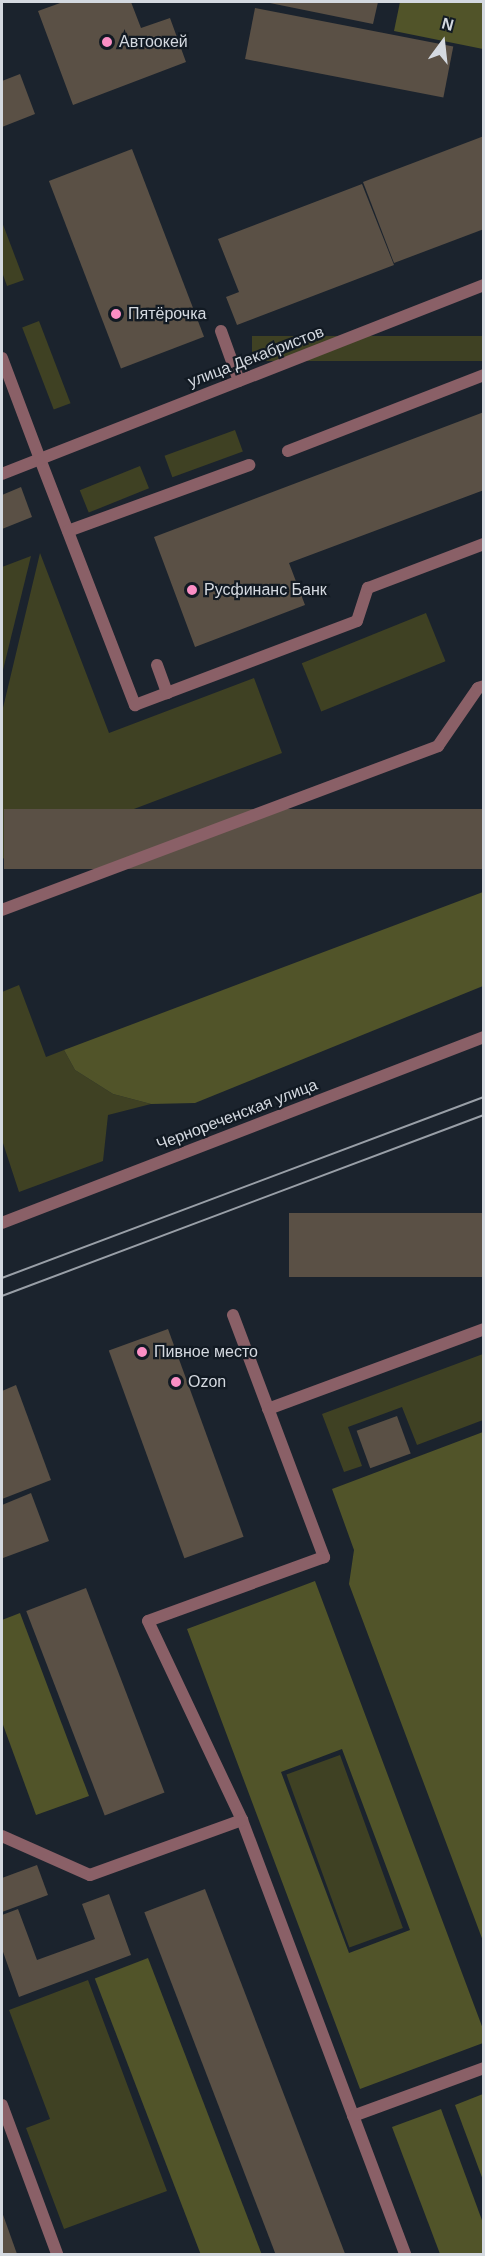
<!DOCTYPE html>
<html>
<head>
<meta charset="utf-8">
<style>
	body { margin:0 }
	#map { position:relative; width:485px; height:2256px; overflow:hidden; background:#1b232d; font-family:Helvetica,sans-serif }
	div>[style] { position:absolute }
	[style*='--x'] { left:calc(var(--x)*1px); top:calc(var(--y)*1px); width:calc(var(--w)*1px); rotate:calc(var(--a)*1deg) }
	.green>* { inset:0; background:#3f4123; transform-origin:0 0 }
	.forest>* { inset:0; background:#515429; transform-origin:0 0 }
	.building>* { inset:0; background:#5a5045; transform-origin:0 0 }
	.service>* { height:12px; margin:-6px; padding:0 6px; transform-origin:6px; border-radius:6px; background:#8a6067 }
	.minor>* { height:12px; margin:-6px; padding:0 6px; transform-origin:6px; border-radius:6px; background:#8a6067 }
	.tertiary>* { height:12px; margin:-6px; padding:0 6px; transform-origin:6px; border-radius:6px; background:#8a6067 }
	.tram>* { height:1.5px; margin:-0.75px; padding:0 0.75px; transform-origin:0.75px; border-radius:0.75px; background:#999fa7 }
	.dots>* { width:16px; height:16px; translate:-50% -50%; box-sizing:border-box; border:3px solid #121a23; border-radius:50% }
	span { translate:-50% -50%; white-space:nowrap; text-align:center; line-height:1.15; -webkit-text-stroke:4.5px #121a23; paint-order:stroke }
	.poi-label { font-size:16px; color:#d4d9e0 }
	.left { translate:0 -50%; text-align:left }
	.street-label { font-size:16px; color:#d4d9e0 }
	.frame { position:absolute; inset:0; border:3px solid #d4d9e0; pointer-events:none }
	.north { position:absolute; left:413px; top:12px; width:60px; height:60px; -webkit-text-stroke:4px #121a23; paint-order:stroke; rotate:15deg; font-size:16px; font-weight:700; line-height:24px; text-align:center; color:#d4d9e0 }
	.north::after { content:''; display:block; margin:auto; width:21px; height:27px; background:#d4d9e0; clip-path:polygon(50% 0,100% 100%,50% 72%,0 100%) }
</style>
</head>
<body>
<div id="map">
	<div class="green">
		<i style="clip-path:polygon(2px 222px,24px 280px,7px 286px,2px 272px)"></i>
		<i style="left:39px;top:321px;width:88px;height:18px;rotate:69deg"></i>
		<i style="left:483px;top:336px;width:25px;height:231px;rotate:90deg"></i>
		<i style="left:235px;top:430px;width:23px;height:75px;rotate:70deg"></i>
		<i style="left:140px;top:466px;width:24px;height:65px;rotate:68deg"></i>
		<i style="clip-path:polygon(40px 553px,109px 733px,254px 678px,282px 753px,2px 859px,2px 712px)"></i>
		<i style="clip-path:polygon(31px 556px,2px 674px,2px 567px)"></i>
		<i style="left:426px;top:613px;width:52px;height:134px;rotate:68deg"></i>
		<i style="clip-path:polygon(19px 985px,46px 1057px,64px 1050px,75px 1070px,113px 1094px,151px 1104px,108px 1115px,103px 1161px,19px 1192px,2px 1140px,2px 992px)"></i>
		<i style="clip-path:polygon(483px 1354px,483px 1420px,417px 1445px,402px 1407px,348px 1427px,362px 1466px,344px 1472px,322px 1414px)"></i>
		<i style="left:340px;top:1755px;width:184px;height:57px;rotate:70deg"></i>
		<i style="clip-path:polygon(88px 1980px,167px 2191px,64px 2229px,26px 2128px,50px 2119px,9px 2010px)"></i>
	</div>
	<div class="forest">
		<i style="clip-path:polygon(400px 2px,483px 2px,483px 49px,394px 31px)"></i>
		<i style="clip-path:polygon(483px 892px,483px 986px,195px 1103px,151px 1104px,113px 1094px,75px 1070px,64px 1050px)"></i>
		<i style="clip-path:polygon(483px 1432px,484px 1432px,483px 1941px,349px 1584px,354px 1550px,332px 1489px)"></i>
		<i style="clip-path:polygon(evenodd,315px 1581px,483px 2029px,483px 2043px,360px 2089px,187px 1629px,315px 1581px,342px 1749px,410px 1930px,349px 1953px,281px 1772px,342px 1749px)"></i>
		<i style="clip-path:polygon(20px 1613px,89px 1796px,36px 1815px,2px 1722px,2px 1620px)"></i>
		<i style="left:148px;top:1958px;width:316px;height:57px;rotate:69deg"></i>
		<i style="clip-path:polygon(483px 2094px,484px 2094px,483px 2180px,455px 2105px)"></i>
		<i style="clip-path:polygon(441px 2109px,483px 2223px,483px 2254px,440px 2254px,392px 2127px)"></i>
	</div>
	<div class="building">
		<i style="clip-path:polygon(63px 2px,131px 2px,141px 28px,170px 18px,186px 62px,73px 105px,38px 11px)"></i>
		<i style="clip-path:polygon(265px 2px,378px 2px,373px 24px)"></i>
		<i style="left:255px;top:8px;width:202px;height:52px;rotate:11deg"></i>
		<i style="clip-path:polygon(20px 74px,35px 114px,2px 127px,2px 81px)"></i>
		<i style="clip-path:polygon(484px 136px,484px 229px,394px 263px,363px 182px)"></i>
		<i style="left:132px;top:149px;width:201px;height:89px;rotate:69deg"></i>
		<i style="clip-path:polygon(362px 184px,394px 265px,237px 325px,226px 297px,239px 292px,218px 239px)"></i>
		<i style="clip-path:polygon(484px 412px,484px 490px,289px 563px,305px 605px,195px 647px,154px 537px)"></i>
		<i style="clip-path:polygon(21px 487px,32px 517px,2px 529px,2px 495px)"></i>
		<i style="left:484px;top:809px;width:60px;height:480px;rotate:90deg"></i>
		<i style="left:484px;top:1213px;width:64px;height:195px;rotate:90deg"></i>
		<i style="left:168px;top:1329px;width:221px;height:63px;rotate:70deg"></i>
		<i style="clip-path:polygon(16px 1385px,51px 1480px,2px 1499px,2px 1391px)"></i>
		<i style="left:397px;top:1416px;width:40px;height:43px;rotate:70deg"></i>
		<i style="clip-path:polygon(31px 1493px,49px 1541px,3px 1558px,2px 1505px)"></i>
		<i style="left:86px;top:1588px;width:219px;height:64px;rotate:69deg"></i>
		<i style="clip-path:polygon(37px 1865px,48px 1895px,2px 1912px,2px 1878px)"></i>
		<i style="left:205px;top:1889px;width:390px;height:65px;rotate:69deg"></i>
		<i style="clip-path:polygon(109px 1894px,131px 1955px,19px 1997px,2px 1949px,2px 1915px,18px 1909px,37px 1960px,95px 1939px,82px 1904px)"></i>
		<i style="clip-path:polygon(2px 2212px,17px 2254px,2px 2254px)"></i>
	</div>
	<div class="service">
		<i style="--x:221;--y:331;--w:53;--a:70.2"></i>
		<i style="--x:288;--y:451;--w:210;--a:-21.2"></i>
		<i style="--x:40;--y:459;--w:264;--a:68.9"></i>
		<i style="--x:135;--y:705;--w:237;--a:-20.7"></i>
		<i style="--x:357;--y:621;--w:35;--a:-72"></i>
		<i style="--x:368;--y:588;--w:124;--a:-20.8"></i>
		<i style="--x:68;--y:531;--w:193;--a:-20"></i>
		<i style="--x:157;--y:665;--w:30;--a:70"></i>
		<i style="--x:2;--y:910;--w:466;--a:-20.6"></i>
		<i style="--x:438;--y:746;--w:70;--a:-55.4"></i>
		<i style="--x:478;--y:688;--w:6;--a:-18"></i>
		<i style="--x:233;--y:1315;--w:259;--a:69.4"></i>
		<i style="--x:324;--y:1557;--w:187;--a:160"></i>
		<i style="--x:148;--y:1621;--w:220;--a:64.7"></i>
		<i style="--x:242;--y:1820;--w:464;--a:69.4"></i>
		<i style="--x:268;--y:1409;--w:230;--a:-20.3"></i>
		<i style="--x:2;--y:1836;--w:96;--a:23.9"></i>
		<i style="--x:90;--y:1875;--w:162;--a:-19.9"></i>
		<i style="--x:2;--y:2105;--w:159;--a:69.7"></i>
		<i style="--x:353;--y:2116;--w:140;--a:-20.1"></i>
	</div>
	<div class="minor">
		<i style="--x:2;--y:358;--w:108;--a:69.4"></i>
		<i style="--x:2;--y:474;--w:518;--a:-21.41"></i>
	</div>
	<div class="tertiary">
		<i style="--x:2;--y:1223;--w:517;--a:-21.1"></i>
	</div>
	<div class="tram">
		<i style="--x:2;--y:1278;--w:515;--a:-20.58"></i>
		<i style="--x:2;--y:1296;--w:515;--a:-20.58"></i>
	</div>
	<div class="dots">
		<i style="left:107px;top:42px;background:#fb8fc5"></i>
		<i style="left:116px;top:314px;background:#fb8fc5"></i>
		<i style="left:192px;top:590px;background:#fb8fc5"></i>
		<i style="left:142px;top:1352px;background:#fb8fc5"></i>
		<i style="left:176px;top:1382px;background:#fb8fc5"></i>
	</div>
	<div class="poi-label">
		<span class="left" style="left:119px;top:42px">Автоокей</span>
		<span class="left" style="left:128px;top:314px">Пятёрочка</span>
		<span class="left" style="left:204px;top:590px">Русфинанс Банк</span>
		<span class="left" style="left:154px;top:1352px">Пивное место</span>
		<span class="left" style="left:188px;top:1382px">Ozon</span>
	</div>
	<div class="street-label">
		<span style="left:256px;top:357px;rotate:-21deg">улица Декабристов</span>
		<span style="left:237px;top:1115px;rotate:-21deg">Чернореченская улица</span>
	</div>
	<div class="frame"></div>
	<div class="north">N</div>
</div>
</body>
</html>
